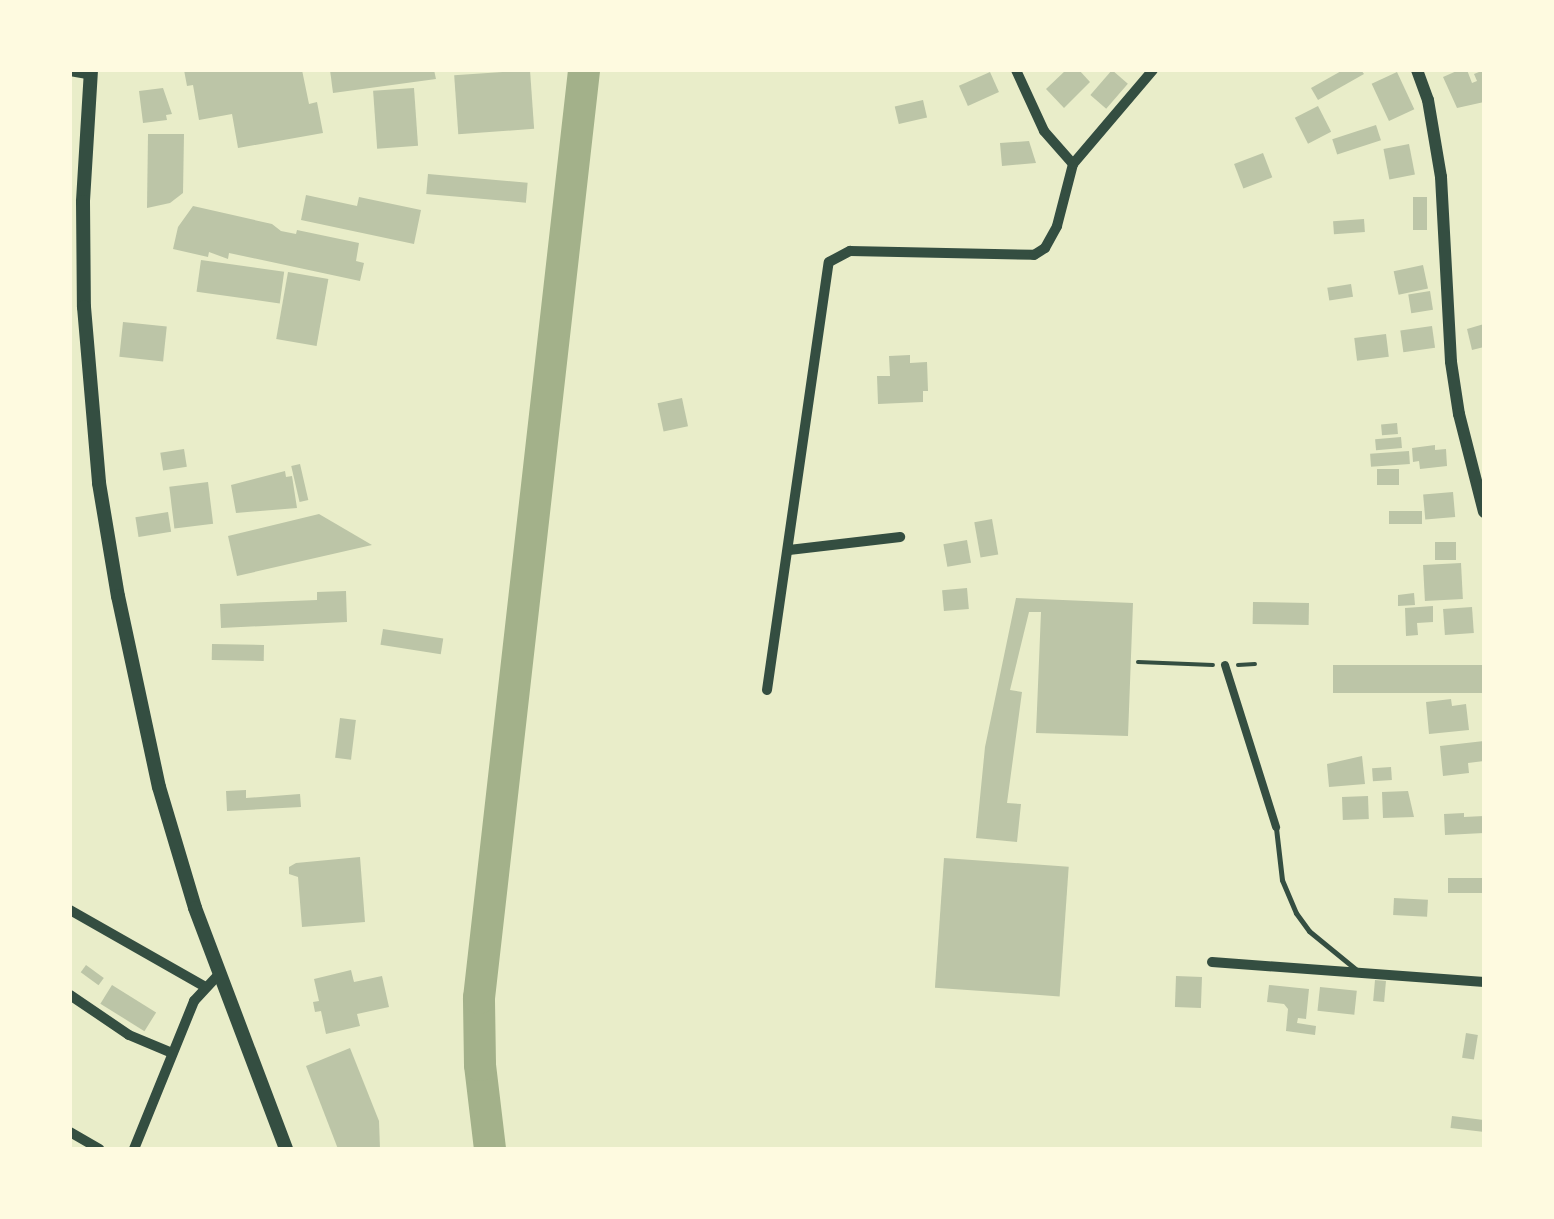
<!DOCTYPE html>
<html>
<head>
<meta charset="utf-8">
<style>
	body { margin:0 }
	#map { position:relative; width:1554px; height:1219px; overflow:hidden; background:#e9edc9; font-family:Montserrat,sans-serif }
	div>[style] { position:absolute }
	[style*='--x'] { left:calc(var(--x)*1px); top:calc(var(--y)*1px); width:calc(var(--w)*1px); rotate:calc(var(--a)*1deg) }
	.river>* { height:32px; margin:-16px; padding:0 16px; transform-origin:16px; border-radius:16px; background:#a3b18a }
	.building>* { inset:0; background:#bcc5a7; transform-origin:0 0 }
	.path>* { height:4px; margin:-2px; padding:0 2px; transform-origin:2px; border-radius:2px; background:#344e41 }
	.service>* { height:5px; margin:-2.5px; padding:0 2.5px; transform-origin:2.5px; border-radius:2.5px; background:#344e41 }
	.pedestrian>* { height:8px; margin:-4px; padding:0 4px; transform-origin:4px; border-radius:4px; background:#344e41 }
	.minor>* { height:10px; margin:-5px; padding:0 5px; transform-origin:5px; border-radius:5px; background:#344e41 }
	.tertiary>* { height:12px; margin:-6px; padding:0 6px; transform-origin:6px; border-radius:6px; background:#344e41 }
	.secondary>* { height:14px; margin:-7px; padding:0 7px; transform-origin:7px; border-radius:7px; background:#344e41 }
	span { translate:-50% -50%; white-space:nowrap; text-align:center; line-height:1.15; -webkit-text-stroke:9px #fefae0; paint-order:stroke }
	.frame { position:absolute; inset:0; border:72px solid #fefae0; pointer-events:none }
</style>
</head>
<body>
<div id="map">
	<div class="river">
		<i style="--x:490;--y:1149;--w:85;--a:-96.8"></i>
		<i style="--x:480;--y:1065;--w:67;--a:-90.9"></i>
		<i style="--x:479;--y:998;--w:934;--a:-83.54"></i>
	</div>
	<div class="building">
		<i style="clip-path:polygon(184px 70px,302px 70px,309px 104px,317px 102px,323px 133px,238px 148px,232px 114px,199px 120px,193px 85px,187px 86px)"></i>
		<i style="clip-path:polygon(330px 70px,434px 70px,436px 79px,333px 93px)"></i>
		<i style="left:530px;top:70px;width:59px;height:76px;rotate:86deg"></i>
		<i style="clip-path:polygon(1066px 70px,1079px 70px,1090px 82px,1064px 108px,1046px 89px)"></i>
		<i style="left:1112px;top:70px;width:21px;height:33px;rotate:41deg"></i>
		<i style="clip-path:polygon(1343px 70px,1361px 70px,1364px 74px,1318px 100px,1311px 88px)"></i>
		<i style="clip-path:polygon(1459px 70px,1467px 70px,1472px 83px,1477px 81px,1474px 74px,1484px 70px,1484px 102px,1457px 108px,1443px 77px)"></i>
		<i style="left:990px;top:72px;width:22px;height:34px;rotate:66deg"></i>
		<i style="left:1397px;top:72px;width:41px;height:28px;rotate:65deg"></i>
		<i style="clip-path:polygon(163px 88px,172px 114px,166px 115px,167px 120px,143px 123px,139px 91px)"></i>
		<i style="left:414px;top:88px;width:58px;height:41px;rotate:86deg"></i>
		<i style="left:923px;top:100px;width:18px;height:29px;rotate:77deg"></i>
		<i style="left:1318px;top:106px;width:29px;height:26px;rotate:63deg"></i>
		<i style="left:1376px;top:125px;width:16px;height:46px;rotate:72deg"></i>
		<i style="clip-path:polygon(148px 134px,184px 134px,183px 193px,170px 203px,147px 208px)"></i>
		<i style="clip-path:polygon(1029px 141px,1036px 163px,1002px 166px,1000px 143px)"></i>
		<i style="left:1409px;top:144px;width:31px;height:26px;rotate:79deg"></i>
		<i style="left:1263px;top:153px;width:26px;height:31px;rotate:69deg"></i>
		<i style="left:428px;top:174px;width:100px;height:20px;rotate:5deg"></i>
		<i style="clip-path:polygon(306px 195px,357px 206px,359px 197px,421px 210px,414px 244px,301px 220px)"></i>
		<i style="left:1413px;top:197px;width:14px;height:33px"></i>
		<i style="clip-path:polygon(193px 206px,272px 224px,281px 231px,296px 234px,297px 230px,359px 243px,356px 261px,364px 263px,360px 281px,229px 253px,228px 259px,209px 252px,208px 257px,173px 249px,178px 227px)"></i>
		<i style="left:1364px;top:219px;width:13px;height:31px;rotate:86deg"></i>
		<i style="left:201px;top:260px;width:84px;height:32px;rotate:8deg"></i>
		<i style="left:1423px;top:265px;width:24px;height:30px;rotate:78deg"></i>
		<i style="left:288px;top:272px;width:41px;height:68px;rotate:10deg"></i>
		<i style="left:1351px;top:284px;width:13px;height:24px;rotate:81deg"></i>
		<i style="left:1430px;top:291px;width:19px;height:22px;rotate:81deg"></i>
		<i style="left:123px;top:322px;width:44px;height:35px;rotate:6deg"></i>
		<i style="clip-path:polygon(1484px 324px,1484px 347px,1472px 350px,1467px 329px)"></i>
		<i style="left:1432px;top:326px;width:22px;height:32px;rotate:82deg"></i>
		<i style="left:1386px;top:334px;width:23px;height:32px;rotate:83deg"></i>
		<i style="clip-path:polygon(910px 355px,910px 363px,927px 362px,928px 391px,923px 391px,923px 402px,878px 404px,877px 376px,890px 376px,889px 356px)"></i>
		<i style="left:682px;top:398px;width:29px;height:25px;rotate:78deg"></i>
		<i style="left:1397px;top:423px;width:11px;height:16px;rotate:85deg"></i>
		<i style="left:1401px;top:437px;width:11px;height:26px;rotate:85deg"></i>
		<i style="clip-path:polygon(1435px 445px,1435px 450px,1446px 449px,1447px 466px,1420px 469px,1419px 461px,1413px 462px,1412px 448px)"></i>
		<i style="left:184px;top:449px;width:18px;height:24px;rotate:81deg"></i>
		<i style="left:1409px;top:451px;width:13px;height:39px;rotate:86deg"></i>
		<i style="left:300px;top:464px;width:37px;height:9px;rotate:77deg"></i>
		<i style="left:1399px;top:469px;width:16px;height:22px;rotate:90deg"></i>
		<i style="clip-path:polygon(285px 471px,286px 477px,292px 476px,297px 508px,236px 513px,231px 485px)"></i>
		<i style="left:208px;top:482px;width:42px;height:39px;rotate:83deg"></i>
		<i style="left:1453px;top:492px;width:25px;height:30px;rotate:85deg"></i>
		<i style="left:1422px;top:511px;width:13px;height:33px;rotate:90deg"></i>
		<i style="left:168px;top:512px;width:20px;height:33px;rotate:81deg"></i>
		<i style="clip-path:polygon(319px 514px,372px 545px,237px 576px,228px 536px)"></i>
		<i style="left:992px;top:519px;width:36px;height:18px;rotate:80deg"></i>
		<i style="left:967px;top:540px;width:23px;height:24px;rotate:80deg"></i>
		<i style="left:1456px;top:542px;width:18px;height:21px;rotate:90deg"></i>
		<i style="left:1461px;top:563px;width:36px;height:38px;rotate:87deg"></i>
		<i style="left:967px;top:588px;width:21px;height:25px;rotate:85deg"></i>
		<i style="clip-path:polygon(346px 591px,347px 622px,221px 628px,220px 604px,317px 600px,317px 592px)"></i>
		<i style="clip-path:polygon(1414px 593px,1415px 605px,1398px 606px,1398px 595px)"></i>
		<i style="clip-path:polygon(1016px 598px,1133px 603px,1128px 736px,1036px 733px,1041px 612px,1029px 612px,1010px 690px,1022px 692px,1007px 803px,1021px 804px,1017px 842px,976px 838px,985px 747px)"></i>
		<i style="left:1253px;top:602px;width:56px;height:22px;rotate:1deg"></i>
		<i style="clip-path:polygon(1433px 606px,1433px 622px,1417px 623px,1418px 635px,1406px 636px,1405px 608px)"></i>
		<i style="left:1472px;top:607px;width:26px;height:29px;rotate:86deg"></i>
		<i style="left:383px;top:629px;width:61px;height:16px;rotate:9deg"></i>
		<i style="left:212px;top:644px;width:52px;height:16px;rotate:1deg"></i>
		<i style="left:1484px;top:665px;width:28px;height:151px;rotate:90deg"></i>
		<i style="clip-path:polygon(1451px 699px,1452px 706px,1466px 704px,1469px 730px,1429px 734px,1426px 702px)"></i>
		<i style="left:340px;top:718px;width:16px;height:40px;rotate:7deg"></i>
		<i style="clip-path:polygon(1484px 741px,1484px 761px,1468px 763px,1469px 773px,1443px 776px,1440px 746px)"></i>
		<i style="clip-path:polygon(1362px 756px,1365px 784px,1329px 787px,1327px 764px)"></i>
		<i style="left:1391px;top:767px;width:13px;height:19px;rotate:86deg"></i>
		<i style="clip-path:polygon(246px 790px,246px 798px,300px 794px,301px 807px,227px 811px,226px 791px)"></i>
		<i style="clip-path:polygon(1408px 791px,1414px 817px,1383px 818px,1382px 792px)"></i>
		<i style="left:1368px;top:796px;width:23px;height:26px;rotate:88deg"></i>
		<i style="clip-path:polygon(1464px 813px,1464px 817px,1484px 816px,1484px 833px,1445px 835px,1444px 814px)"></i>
		<i style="clip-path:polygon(360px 857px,365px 922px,302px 927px,298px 877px,289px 874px,289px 867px,296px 863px)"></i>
		<i style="left:944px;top:858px;width:125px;height:130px;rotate:4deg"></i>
		<i style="left:1448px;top:878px;width:36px;height:15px"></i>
		<i style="left:1394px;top:898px;width:34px;height:17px;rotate:3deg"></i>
		<i style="left:86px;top:965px;width:22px;height:9px;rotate:36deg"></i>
		<i style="clip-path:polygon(351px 970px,354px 982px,382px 976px,389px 1007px,357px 1014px,360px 1026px,326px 1034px,321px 1011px,315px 1012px,313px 1002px,319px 1001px,314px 979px)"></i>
		<i style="left:1176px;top:976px;width:26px;height:31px;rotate:2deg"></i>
		<i style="left:1375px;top:980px;width:11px;height:21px;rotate:5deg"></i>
		<i style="left:112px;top:985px;width:52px;height:22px;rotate:32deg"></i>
		<i style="clip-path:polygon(1269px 985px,1309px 989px,1306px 1019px,1298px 1018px,1297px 1023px,1316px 1026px,1315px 1035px,1286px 1031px,1288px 1009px,1284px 1004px,1267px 1002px)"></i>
		<i style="left:1320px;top:987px;width:37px;height:24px;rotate:6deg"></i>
		<i style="left:1466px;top:1033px;width:12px;height:25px;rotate:9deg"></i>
		<i style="clip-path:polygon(350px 1048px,379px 1121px,380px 1149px,338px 1149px,306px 1066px)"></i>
		<i style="left:1452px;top:1116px;width:32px;height:12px;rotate:7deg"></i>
	</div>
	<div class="path">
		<i style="--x:1138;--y:662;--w:75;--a:2.3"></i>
		<i style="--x:1238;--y:665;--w:17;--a:-3"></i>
	</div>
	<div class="service">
		<i style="--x:1276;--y:828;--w:52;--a:83.4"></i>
		<i style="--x:1282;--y:880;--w:36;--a:67"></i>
		<i style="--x:1296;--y:913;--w:22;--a:54"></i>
		<i style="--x:1309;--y:931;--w:63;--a:39.2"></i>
	</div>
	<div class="pedestrian">
		<i style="--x:1225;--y:665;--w:170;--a:72.5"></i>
	</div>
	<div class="minor">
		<i style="--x:1016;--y:70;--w:67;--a:65.3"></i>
		<i style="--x:1044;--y:131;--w:44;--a:48.7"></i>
		<i style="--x:70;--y:71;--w:22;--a:10"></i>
		<i style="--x:789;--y:550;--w:112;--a:-6.7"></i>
		<i style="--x:767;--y:690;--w:432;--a:-81.8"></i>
		<i style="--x:829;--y:262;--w:24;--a:-28"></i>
		<i style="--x:850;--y:251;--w:184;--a:1.2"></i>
		<i style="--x:1034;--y:255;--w:13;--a:-32"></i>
		<i style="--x:1045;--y:248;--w:25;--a:-61"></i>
		<i style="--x:1057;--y:226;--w:64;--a:-75.5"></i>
		<i style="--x:1073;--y:164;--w:123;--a:-49.6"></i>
		<i style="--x:70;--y:910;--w:154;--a:29.6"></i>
		<i style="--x:1212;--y:962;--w:273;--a:4.2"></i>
		<i style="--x:70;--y:995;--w:71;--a:34.1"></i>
		<i style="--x:129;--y:1035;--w:47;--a:22.7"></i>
		<i style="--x:70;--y:1132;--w:34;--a:30"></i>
		<i style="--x:134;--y:1149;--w:160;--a:-67.9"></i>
		<i style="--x:194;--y:1001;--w:35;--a:-47"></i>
	</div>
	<div class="tertiary">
		<i style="--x:1417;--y:70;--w:32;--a:70"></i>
		<i style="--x:1428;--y:100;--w:78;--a:80.4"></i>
		<i style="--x:1441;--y:177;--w:185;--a:86.9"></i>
		<i style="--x:1451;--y:362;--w:53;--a:81.3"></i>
		<i style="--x:1459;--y:414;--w:101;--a:75.7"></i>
	</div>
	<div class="secondary">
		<i style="--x:91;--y:70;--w:132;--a:93.5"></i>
		<i style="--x:83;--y:202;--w:105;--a:89.5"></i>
		<i style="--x:84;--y:307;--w:177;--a:85.1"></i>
		<i style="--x:99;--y:483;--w:115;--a:80.5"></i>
		<i style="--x:118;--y:596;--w:195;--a:77.9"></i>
		<i style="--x:159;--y:787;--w:126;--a:73.4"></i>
		<i style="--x:195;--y:908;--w:258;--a:69.3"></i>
	</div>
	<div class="frame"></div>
</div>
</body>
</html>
